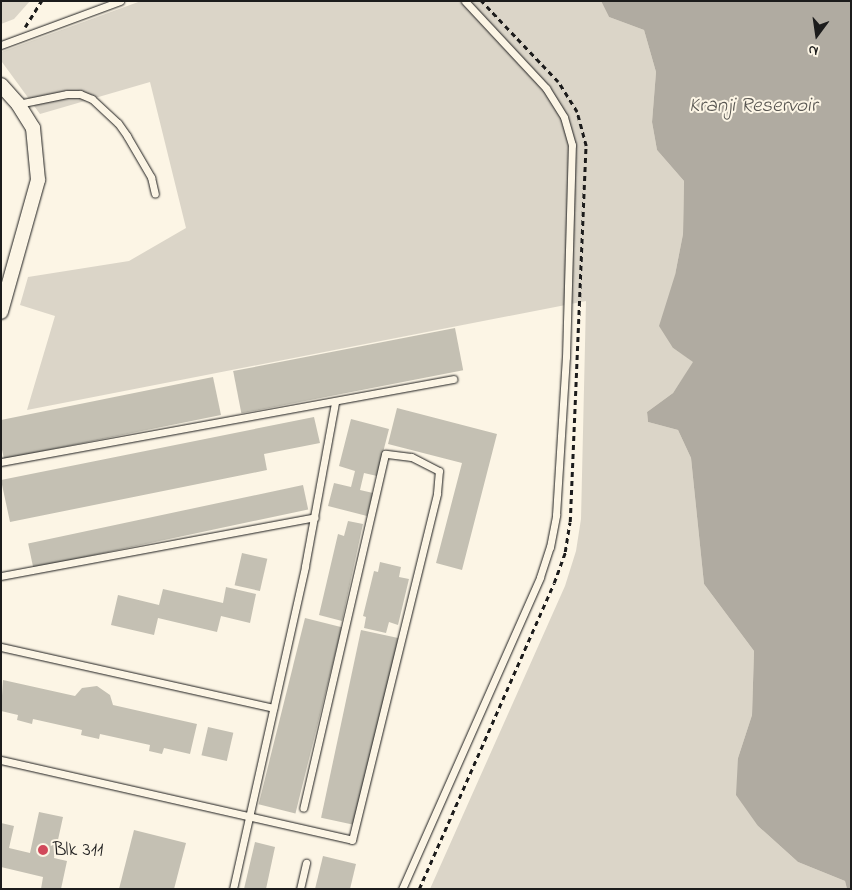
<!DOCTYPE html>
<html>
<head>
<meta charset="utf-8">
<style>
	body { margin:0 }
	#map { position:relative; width:852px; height:890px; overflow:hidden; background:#fcf5e5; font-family:"Indie Flower",sans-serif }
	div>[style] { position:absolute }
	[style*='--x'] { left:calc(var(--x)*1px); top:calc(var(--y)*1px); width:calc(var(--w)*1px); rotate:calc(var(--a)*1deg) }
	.green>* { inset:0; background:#dbd5c8 }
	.water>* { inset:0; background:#b0aba1 }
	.building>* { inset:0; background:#c4c0b3; transform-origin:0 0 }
	.path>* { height:2.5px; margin-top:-1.25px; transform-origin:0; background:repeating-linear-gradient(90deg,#1c1c1c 0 5px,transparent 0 9px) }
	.roads { filter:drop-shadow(0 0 1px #1c1c1c) drop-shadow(0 0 1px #1c1c1c) }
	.lane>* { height:7px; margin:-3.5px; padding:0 3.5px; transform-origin:3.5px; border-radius:3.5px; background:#fcf5e5 }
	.street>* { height:14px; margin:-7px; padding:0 7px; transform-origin:7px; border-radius:7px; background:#fcf5e5 }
	.dots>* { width:14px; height:14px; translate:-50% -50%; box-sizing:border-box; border:2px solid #fcf5e5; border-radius:50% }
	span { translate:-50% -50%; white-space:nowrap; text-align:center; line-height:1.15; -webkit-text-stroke:4px #fcf5e5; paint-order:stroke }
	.poi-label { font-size:20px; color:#1c1c1c }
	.left { translate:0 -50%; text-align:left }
	.water-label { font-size:21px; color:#575551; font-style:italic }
	.frame { position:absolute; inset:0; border:2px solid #1c1c1c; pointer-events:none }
	.north { position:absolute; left:792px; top:10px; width:50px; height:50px; -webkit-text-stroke:4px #fcf5e5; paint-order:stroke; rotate:194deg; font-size:14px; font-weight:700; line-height:20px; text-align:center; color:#1c1c1c }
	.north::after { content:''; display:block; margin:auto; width:18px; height:22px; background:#1c1c1c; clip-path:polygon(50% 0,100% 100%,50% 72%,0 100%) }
</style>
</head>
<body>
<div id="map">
	<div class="green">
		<i style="clip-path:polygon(1px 1px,30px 1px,14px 19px,1px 24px)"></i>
		<i style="clip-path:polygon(141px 1px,601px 1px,609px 17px,644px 30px,656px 72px,652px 122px,657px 150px,684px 181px,683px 234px,675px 275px,673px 348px,694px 362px,673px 393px,647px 412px,648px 422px,678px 430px,691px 458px,704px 584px,754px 651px,752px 715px,738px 758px,758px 826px,798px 862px,845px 881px,847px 889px,430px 889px,565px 586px,576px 551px,581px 519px,586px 301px,27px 410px,55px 316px,20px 305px,28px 277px,129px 261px,186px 228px,150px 82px,40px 114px,2px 62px,1px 52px)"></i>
	</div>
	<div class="water">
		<i style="clip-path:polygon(601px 1px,851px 1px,851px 889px,847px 889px,845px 881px,798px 862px,758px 826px,736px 795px,738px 758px,752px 715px,754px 651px,704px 584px,691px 458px,678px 430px,648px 422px,647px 412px,673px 393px,693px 362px,673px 348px,659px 326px,675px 275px,683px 234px,684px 181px,657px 150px,652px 122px,656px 72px,644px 30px,609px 17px)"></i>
	</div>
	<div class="building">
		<i style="left:455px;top:328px;width:43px;height:226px;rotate:79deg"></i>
		<i style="clip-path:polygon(213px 377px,221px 415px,4px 459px,1px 445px,1px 420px)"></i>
		<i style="clip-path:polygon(397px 408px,497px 434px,462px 570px,436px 563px,462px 463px,388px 444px)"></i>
		<i style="clip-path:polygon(314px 417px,320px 443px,264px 454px,267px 470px,10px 522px,1px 480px)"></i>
		<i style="clip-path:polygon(351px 419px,389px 429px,377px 476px,364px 473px,360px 490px,373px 493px,367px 516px,328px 506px,334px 483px,351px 487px,355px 471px,339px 466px)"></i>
		<i style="left:303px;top:485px;width:25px;height:281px;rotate:78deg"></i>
		<i style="clip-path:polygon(348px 521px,363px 524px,342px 621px,319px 615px,338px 534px,344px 536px)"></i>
		<i style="left:242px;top:553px;width:26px;height:33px;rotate:13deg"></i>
		<i style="clip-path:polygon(380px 562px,401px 567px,399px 577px,409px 579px,398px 625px,389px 622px,386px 633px,364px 628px,366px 617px,363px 616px,374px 571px,378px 572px)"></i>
		<i style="clip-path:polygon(226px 587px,256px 594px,250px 623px,221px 616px,217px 632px,158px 618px,154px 635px,111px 625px,118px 595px,159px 605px,163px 589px,223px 603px)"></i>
		<i style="left:305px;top:618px;width:38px;height:192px;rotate:14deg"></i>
		<i style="left:361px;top:630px;width:38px;height:192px;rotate:12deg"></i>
		<i style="clip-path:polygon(3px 680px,75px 696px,82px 688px,97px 686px,110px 695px,113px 705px,197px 724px,190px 754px,164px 748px,162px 754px,149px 751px,150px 745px,100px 734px,99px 739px,81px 735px,82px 730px,33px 719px,32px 724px,17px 720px,18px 715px,1px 711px)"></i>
		<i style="left:208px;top:727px;width:26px;height:29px;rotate:13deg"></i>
		<i style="clip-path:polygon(39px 812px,63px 817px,54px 858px,67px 861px,61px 889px,41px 889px,43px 877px,1px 867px,1px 823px,14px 826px,9px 848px,30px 853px)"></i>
		<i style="clip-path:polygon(134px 830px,186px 843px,174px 889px,119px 889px)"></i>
		<i style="clip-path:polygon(255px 842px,275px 847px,266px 889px,244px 889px)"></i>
		<i style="clip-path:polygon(323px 856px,356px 864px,350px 889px,315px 889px)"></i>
	</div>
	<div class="path">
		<i style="--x:25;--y:27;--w:31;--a:-58"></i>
		<i style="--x:419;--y:889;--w:334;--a:-66.2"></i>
		<i style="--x:554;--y:583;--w:33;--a:-70"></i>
		<i style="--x:565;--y:552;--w:30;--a:-81"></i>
		<i style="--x:570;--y:522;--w:376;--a:-87.6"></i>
		<i style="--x:586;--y:146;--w:35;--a:-105"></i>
		<i style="--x:577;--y:112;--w:36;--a:-122"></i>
		<i style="--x:558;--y:82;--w:112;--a:-133.5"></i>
	</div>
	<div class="roads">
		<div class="lane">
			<i style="--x:1;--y:45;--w:127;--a:-20.3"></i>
			<i style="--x:18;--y:104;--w:50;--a:-11.5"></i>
			<i style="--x:67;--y:94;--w:13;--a:0"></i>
			<i style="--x:80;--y:94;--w:13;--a:23"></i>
			<i style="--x:92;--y:99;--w:35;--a:43"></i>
			<i style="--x:118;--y:123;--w:16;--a:55"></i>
			<i style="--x:127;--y:136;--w:48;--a:59.7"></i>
			<i style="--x:151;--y:177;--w:17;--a:77"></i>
			<i style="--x:1;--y:462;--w:460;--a:-10.4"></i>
			<i style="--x:1;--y:576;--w:319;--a:-10.6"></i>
			<i style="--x:1;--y:647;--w:279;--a:12.6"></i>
			<i style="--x:1;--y:760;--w:360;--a:12.8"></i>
			<i style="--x:352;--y:840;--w:357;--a:-76.2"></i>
			<i style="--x:437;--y:493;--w:22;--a:-85"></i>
			<i style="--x:439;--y:471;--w:31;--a:-153"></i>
			<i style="--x:411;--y:457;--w:26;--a:-173"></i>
			<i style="--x:385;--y:454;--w:363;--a:103"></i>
			<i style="--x:233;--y:889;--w:331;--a:-77.4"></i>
			<i style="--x:305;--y:566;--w:167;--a:-79.6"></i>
			<i style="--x:300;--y:889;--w:27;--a:-77"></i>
			<i style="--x:402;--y:889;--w:341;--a:-66.1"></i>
			<i style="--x:540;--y:577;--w:32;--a:-72"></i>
			<i style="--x:550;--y:547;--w:33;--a:-79"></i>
			<i style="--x:556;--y:515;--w:158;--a:-86.4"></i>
			<i style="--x:566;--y:357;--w:212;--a:-88.4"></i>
			<i style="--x:572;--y:145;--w:29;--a:-106"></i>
			<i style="--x:564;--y:117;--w:34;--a:-122"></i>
			<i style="--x:546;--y:88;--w:119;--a:-133"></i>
		</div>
		<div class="street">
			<i style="--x:1;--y:85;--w:25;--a:48"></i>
			<i style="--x:18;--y:104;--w:28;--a:58"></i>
			<i style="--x:33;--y:128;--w:52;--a:84.5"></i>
			<i style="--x:38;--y:180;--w:137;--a:105.7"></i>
		</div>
	</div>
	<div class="dots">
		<i style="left:43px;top:850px;background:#d1495b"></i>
	</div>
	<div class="poi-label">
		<span class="left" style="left:53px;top:850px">Blk 311</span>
	</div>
	<div class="water-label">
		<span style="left:753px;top:106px">Kranji Reservoir</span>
	</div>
	<div class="frame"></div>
	<div class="north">N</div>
</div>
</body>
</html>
